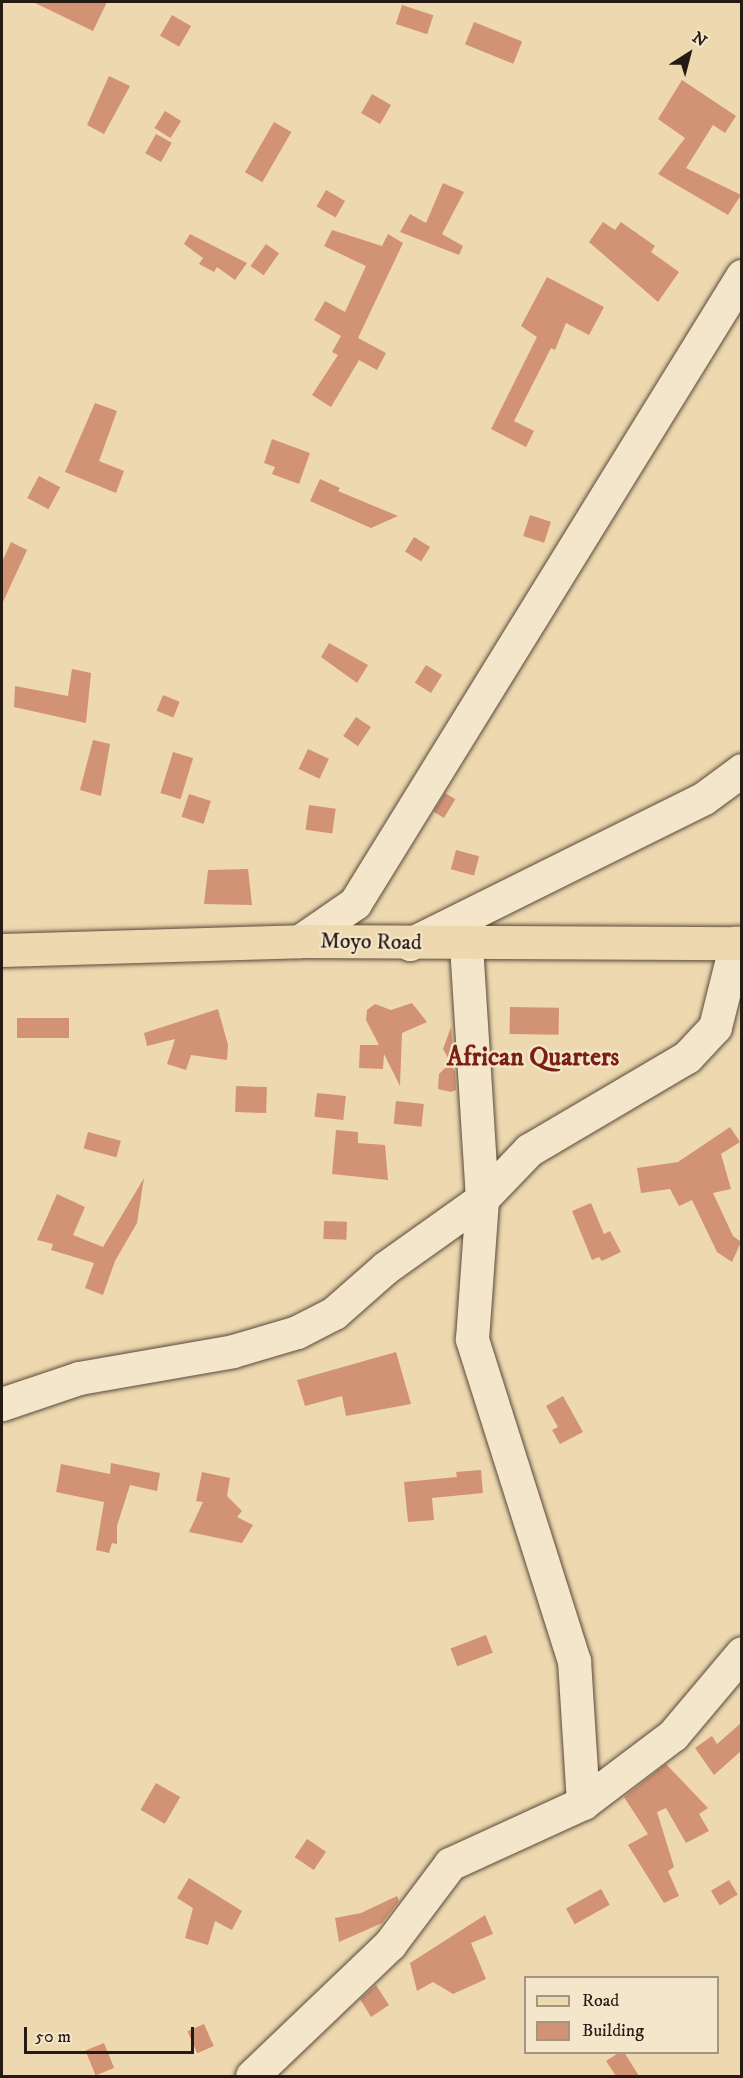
<!DOCTYPE html>
<html>
<head>
<meta charset="utf-8">
<style>
	body { margin:0 }
	#map { position:relative; width:743px; height:2078px; overflow:hidden; background:#eed8af; font-family:"IM FELL DW Pica",serif }
	div>[style] { position:absolute }
	[style*='--x'] { left:calc(var(--x)*1px); top:calc(var(--y)*1px); width:calc(var(--w)*1px); rotate:calc(var(--a)*1deg) }
	.building>* { inset:0; background:#d29375; transform-origin:0 0 }
	.roads { filter:drop-shadow(0 0 2px #584a3b) drop-shadow(0 0 2px #584a3b) }
	.minor>* { height:33px; margin:-16.5px; padding:0 16.5px; transform-origin:16.5px; border-radius:16.5px; background:#f4e6cb }
	.major>* { height:33px; margin:-16.5px; padding:0 16.5px; transform-origin:16.5px; border-radius:16.5px; background:#eed8af }
	span { translate:-50% -50%; white-space:nowrap; text-align:center; line-height:1.15; -webkit-text-stroke:4.5px #f4e6cb; paint-order:stroke }
	.street-label { font-size:22px; color:#261b14 }
	.quarter-label { font-size:26px; color:#7a1f14; font-weight:700 }
	.frame { position:absolute; inset:0; border:3px solid #261b14; pointer-events:none }
	.legend { position:absolute; left:524px; top:1976px; width:195px; height:78px; box-sizing:border-box; background:#f4e6cb; border:2px solid #a29582; margin:0; padding:8px 10px; list-style:none; font-size:18px; color:#261b14 }
	.legend li { display:flex; align-items:center; gap:12px; height:30px }
	.legend b { width:30px; border:2px solid #a29582 }
	.north { position:absolute; left:659px; top:24px; width:60px; height:60px; -webkit-text-stroke:4px #f4e6cb; paint-order:stroke; rotate:36deg; font-size:16px; font-weight:700; line-height:24px; text-align:center; color:#261b14 }
	.north::after { content:''; display:block; margin:auto; width:21px; height:27px; background:#261b14; clip-path:polygon(50% 0,100% 100%,50% 72%,0 100%) }
	.scale { position:absolute; left:24px; top:2027px; width:170px; height:27px; box-sizing:border-box; border:3px solid #261b14; border-top:0; padding-left:8px; font-size:18px; line-height:21px; white-space:nowrap; color:#261b14; -webkit-text-stroke:4px #f4e6cb; paint-order:stroke }
</style>
</head>
<body>
<div id="map">
	<div class="building">
		<i style="clip-path:polygon(33px 2px,107px 2px,93px 31px)"></i>
		<i style="left:402px;top:5px;width:33px;height:20px;rotate:18deg"></i>
		<i style="left:172px;top:15px;width:22px;height:24px;rotate:30deg"></i>
		<i style="left:474px;top:22px;width:52px;height:24px;rotate:22deg"></i>
		<i style="clip-path:polygon(109px 76px,130px 86px,104px 134px,87px 125px)"></i>
		<i style="clip-path:polygon(682px 80px,736px 116px,725px 133px,713px 125px,686px 168px,741px 195px,728px 215px,658px 174px,685px 138px,658px 119px)"></i>
		<i style="left:372px;top:94px;width:22px;height:22px;rotate:30deg"></i>
		<i style="left:165px;top:111px;width:19px;height:20px;rotate:32deg"></i>
		<i style="left:274px;top:122px;width:20px;height:58px;rotate:30deg"></i>
		<i style="left:156px;top:134px;width:18px;height:22px;rotate:29deg"></i>
		<i style="clip-path:polygon(443px 183px,464px 192px,442px 234px,463px 246px,459px 255px,400px 232px,410px 214px,426px 223px)"></i>
		<i style="left:326px;top:190px;width:22px;height:19px;rotate:30deg"></i>
		<i style="clip-path:polygon(603px 222px,615px 230px,621px 222px,655px 246px,651px 252px,679px 272px,658px 302px,589px 242px)"></i>
		<i style="clip-path:polygon(332px 230px,382px 246px,388px 234px,403px 243px,358px 338px,386px 353px,377px 370px,359px 360px,331px 407px,312px 395px,338px 355px,332px 352px,341px 336px,314px 320px,325px 301px,345px 312px,366px 266px,324px 246px)"></i>
		<i style="clip-path:polygon(190px 234px,247px 263px,235px 280px,217px 267px,214px 272px,199px 264px,203px 258px,184px 244px)"></i>
		<i style="left:266px;top:244px;width:16px;height:27px;rotate:35deg"></i>
		<i style="clip-path:polygon(547px 277px,604px 307px,589px 335px,566px 323px,555px 350px,551px 348px,514px 421px,534px 431px,526px 447px,491px 429px,537px 337px,521px 326px)"></i>
		<i style="clip-path:polygon(95px 403px,117px 411px,99px 461px,124px 471px,116px 493px,65px 472px)"></i>
		<i style="clip-path:polygon(272px 439px,310px 453px,299px 484px,272px 474px,275px 467px,264px 463px)"></i>
		<i style="left:39px;top:476px;width:24px;height:25px;rotate:28deg"></i>
		<i style="clip-path:polygon(320px 479px,340px 488px,338px 491px,398px 516px,371px 528px,310px 501px)"></i>
		<i style="left:530px;top:515px;width:22px;height:22px;rotate:18deg"></i>
		<i style="left:414px;top:537px;width:19px;height:17px;rotate:32deg"></i>
		<i style="clip-path:polygon(11px 542px,27px 550px,2px 604px,2px 562px)"></i>
		<i style="clip-path:polygon(329px 643px,368px 665px,357px 683px,321px 657px)"></i>
		<i style="left:426px;top:665px;width:19px;height:21px;rotate:32deg"></i>
		<i style="clip-path:polygon(72px 669px,91px 673px,86px 723px,14px 707px,15px 686px,68px 696px)"></i>
		<i style="left:163px;top:695px;width:18px;height:17px;rotate:22deg"></i>
		<i style="left:356px;top:717px;width:18px;height:23px;rotate:34deg"></i>
		<i style="clip-path:polygon(93px 740px,110px 744px,101px 796px,80px 790px)"></i>
		<i style="left:308px;top:749px;width:23px;height:22px;rotate:25deg"></i>
		<i style="left:173px;top:752px;width:21px;height:43px;rotate:17deg"></i>
		<i style="left:445px;top:793px;width:12px;height:22px;rotate:31deg"></i>
		<i style="left:189px;top:794px;width:23px;height:24px;rotate:18deg"></i>
		<i style="left:309px;top:805px;width:27px;height:25px;rotate:8deg"></i>
		<i style="left:456px;top:850px;width:24px;height:20px;rotate:15deg"></i>
		<i style="clip-path:polygon(248px 869px,252px 905px,204px 904px,208px 870px)"></i>
		<i style="clip-path:polygon(412px 1003px,427px 1022px,402px 1033px,400px 1086px,384px 1054px,383px 1069px,359px 1068px,360px 1045px,379px 1045px,366px 1020px,367px 1010px,375px 1004px,391px 1010px)"></i>
		<i style="left:510px;top:1007px;width:49px;height:27px;rotate:1deg"></i>
		<i style="clip-path:polygon(218px 1009px,228px 1045px,227px 1060px,191px 1055px,186px 1070px,167px 1064px,175px 1039px,147px 1046px,144px 1033px)"></i>
		<i style="left:17px;top:1018px;width:52px;height:20px"></i>
		<i style="clip-path:polygon(451px 1027px,454px 1059px,451px 1063px,443px 1049px)"></i>
		<i style="clip-path:polygon(449px 1064px,455px 1071px,456px 1090px,451px 1092px,438px 1089px,439px 1074px)"></i>
		<i style="left:236px;top:1086px;width:31px;height:26px;rotate:2deg"></i>
		<i style="left:317px;top:1093px;width:29px;height:24px;rotate:6deg"></i>
		<i style="left:396px;top:1101px;width:28px;height:23px;rotate:6deg"></i>
		<i style="clip-path:polygon(730px 1127px,740px 1142px,721px 1154px,731px 1189px,713px 1193px,733px 1236px,741px 1242px,732px 1262px,717px 1252px,692px 1200px,679px 1206px,670px 1189px,641px 1193px,637px 1168px,678px 1162px)"></i>
		<i style="clip-path:polygon(336px 1130px,358px 1132px,358px 1143px,385px 1145px,388px 1180px,332px 1174px)"></i>
		<i style="left:88px;top:1132px;width:34px;height:17px;rotate:15deg"></i>
		<i style="clip-path:polygon(144px 1178px,137px 1223px,115px 1261px,103px 1295px,85px 1288px,94px 1263px,51px 1250px,53px 1244px,37px 1240px,57px 1194px,85px 1207px,73px 1235px,103px 1247px)"></i>
		<i style="clip-path:polygon(591px 1203px,604px 1234px,610px 1231px,621px 1252px,602px 1261px,599px 1257px,592px 1260px,572px 1211px)"></i>
		<i style="left:324px;top:1221px;width:23px;height:18px;rotate:2deg"></i>
		<i style="clip-path:polygon(396px 1352px,411px 1404px,346px 1416px,342px 1396px,305px 1406px,297px 1380px)"></i>
		<i style="clip-path:polygon(563px 1396px,583px 1432px,560px 1444px,552px 1430px,558px 1427px,546px 1406px)"></i>
		<i style="clip-path:polygon(111px 1463px,160px 1473px,157px 1491px,130px 1485px,117px 1526px,117px 1544px,112px 1543px,109px 1553px,96px 1550px,104px 1502px,56px 1492px,61px 1464px,110px 1474px)"></i>
		<i style="clip-path:polygon(481px 1470px,483px 1493px,432px 1498px,434px 1520px,408px 1522px,404px 1482px,457px 1477px,456px 1472px)"></i>
		<i style="clip-path:polygon(202px 1472px,230px 1478px,227px 1496px,242px 1511px,237px 1517px,253px 1525px,242px 1543px,189px 1532px,203px 1502px,196px 1501px)"></i>
		<i style="left:486px;top:1635px;width:19px;height:38px;rotate:69deg"></i>
		<i style="clip-path:polygon(741px 1723px,741px 1751px,714px 1775px,695px 1748px,712px 1736px,717px 1744px)"></i>
		<i style="clip-path:polygon(666px 1764px,708px 1808px,699px 1814px,709px 1831px,686px 1843px,666px 1808px,657px 1812px,674px 1867px,668px 1871px,679px 1896px,664px 1903px,628px 1845px,648px 1834px,624px 1797px)"></i>
		<i style="left:156px;top:1783px;width:28px;height:31px;rotate:30deg"></i>
		<i style="left:307px;top:1839px;width:23px;height:22px;rotate:34deg"></i>
		<i style="clip-path:polygon(189px 1878px,242px 1911px,232px 1930px,215px 1921px,208px 1945px,185px 1938px,193px 1908px,177px 1898px)"></i>
		<i style="left:729px;top:1880px;width:17px;height:21px;rotate:59deg"></i>
		<i style="left:601px;top:1889px;width:18px;height:40px;rotate:61deg"></i>
		<i style="clip-path:polygon(397px 1896px,399px 1901px,382px 1923px,339px 1942px,335px 1918px,361px 1913px)"></i>
		<i style="clip-path:polygon(485px 1915px,493px 1934px,471px 1943px,486px 1979px,453px 1994px,433px 1982px,417px 1991px,410px 1963px)"></i>
		<i style="clip-path:polygon(376px 1985px,389px 2005px,371px 2017px,360px 1999px)"></i>
		<i style="left:204px;top:2024px;width:24px;height:18px;rotate:66deg"></i>
		<i style="left:104px;top:2043px;width:27px;height:20px;rotate:68deg"></i>
		<i style="clip-path:polygon(620px 2052px,624px 2052px,639px 2076px,616px 2076px,606px 2061px)"></i>
	</div>
	<div class="roads">
		<div class="minor">
			<i style="--x:300;--y:941;--w:67;--a:-34.6"></i>
			<i style="--x:355;--y:903;--w:737;--a:-58.32"></i>
			<i style="--x:410;--y:944;--w:328;--a:-26.4"></i>
			<i style="--x:704;--y:798;--w:47;--a:-36.4"></i>
			<i style="--x:2;--y:1404;--w:81;--a:-18.7"></i>
			<i style="--x:79;--y:1378;--w:156;--a:-9.9"></i>
			<i style="--x:233;--y:1351;--w:67;--a:-16.5"></i>
			<i style="--x:297;--y:1332;--w:42;--a:-27.2"></i>
			<i style="--x:334;--y:1313;--w:68;--a:-41.4"></i>
			<i style="--x:385;--y:1268;--w:119;--a:-35.4"></i>
			<i style="--x:482;--y:1199;--w:68;--a:-46.2"></i>
			<i style="--x:529;--y:1150;--w:183;--a:-30.5"></i>
			<i style="--x:687;--y:1057;--w:41;--a:-47"></i>
			<i style="--x:715;--y:1027;--w:87;--a:-76"></i>
			<i style="--x:583;--y:1803;--w:113;--a:-37.1"></i>
			<i style="--x:673;--y:1735;--w:107;--a:-49.9"></i>
			<i style="--x:252;--y:2076;--w:191;--a:-43.7"></i>
			<i style="--x:390;--y:1944;--w:100;--a:-53.1"></i>
			<i style="--x:450;--y:1864;--w:146;--a:-24.6"></i>
			<i style="--x:583;--y:1803;--w:142;--a:-93.6"></i>
			<i style="--x:574;--y:1661;--w:338;--a:-107.6"></i>
			<i style="--x:472;--y:1339;--w:140;--a:-85.9"></i>
			<i style="--x:482;--y:1199;--w:256;--a:-93.6"></i>
		</div>
		<div class="major">
			<i style="--x:2;--y:950;--w:298;--a:-1.7"></i>
			<i style="--x:300;--y:941;--w:442;--a:0.3"></i>
		</div>
	</div>
	<div class="street-label">
		<span style="left:371px;top:942px;rotate:1deg">Moyo Road</span>
	</div>
	<div class="quarter-label">
		<span style="left:533px;top:1058px">African Quarters</span>
	</div>
	<div class="frame"></div>
	<ul class="legend">
	<li><b style="height:8px;background:#eed8af"></b>Road</li>
	<li><b style="height:16px;background:#d29375"></b>Building</li>
	</ul>
	<div class="north">N</div>
	<div class="scale">50 m</div>
</div>
</body>
</html>
